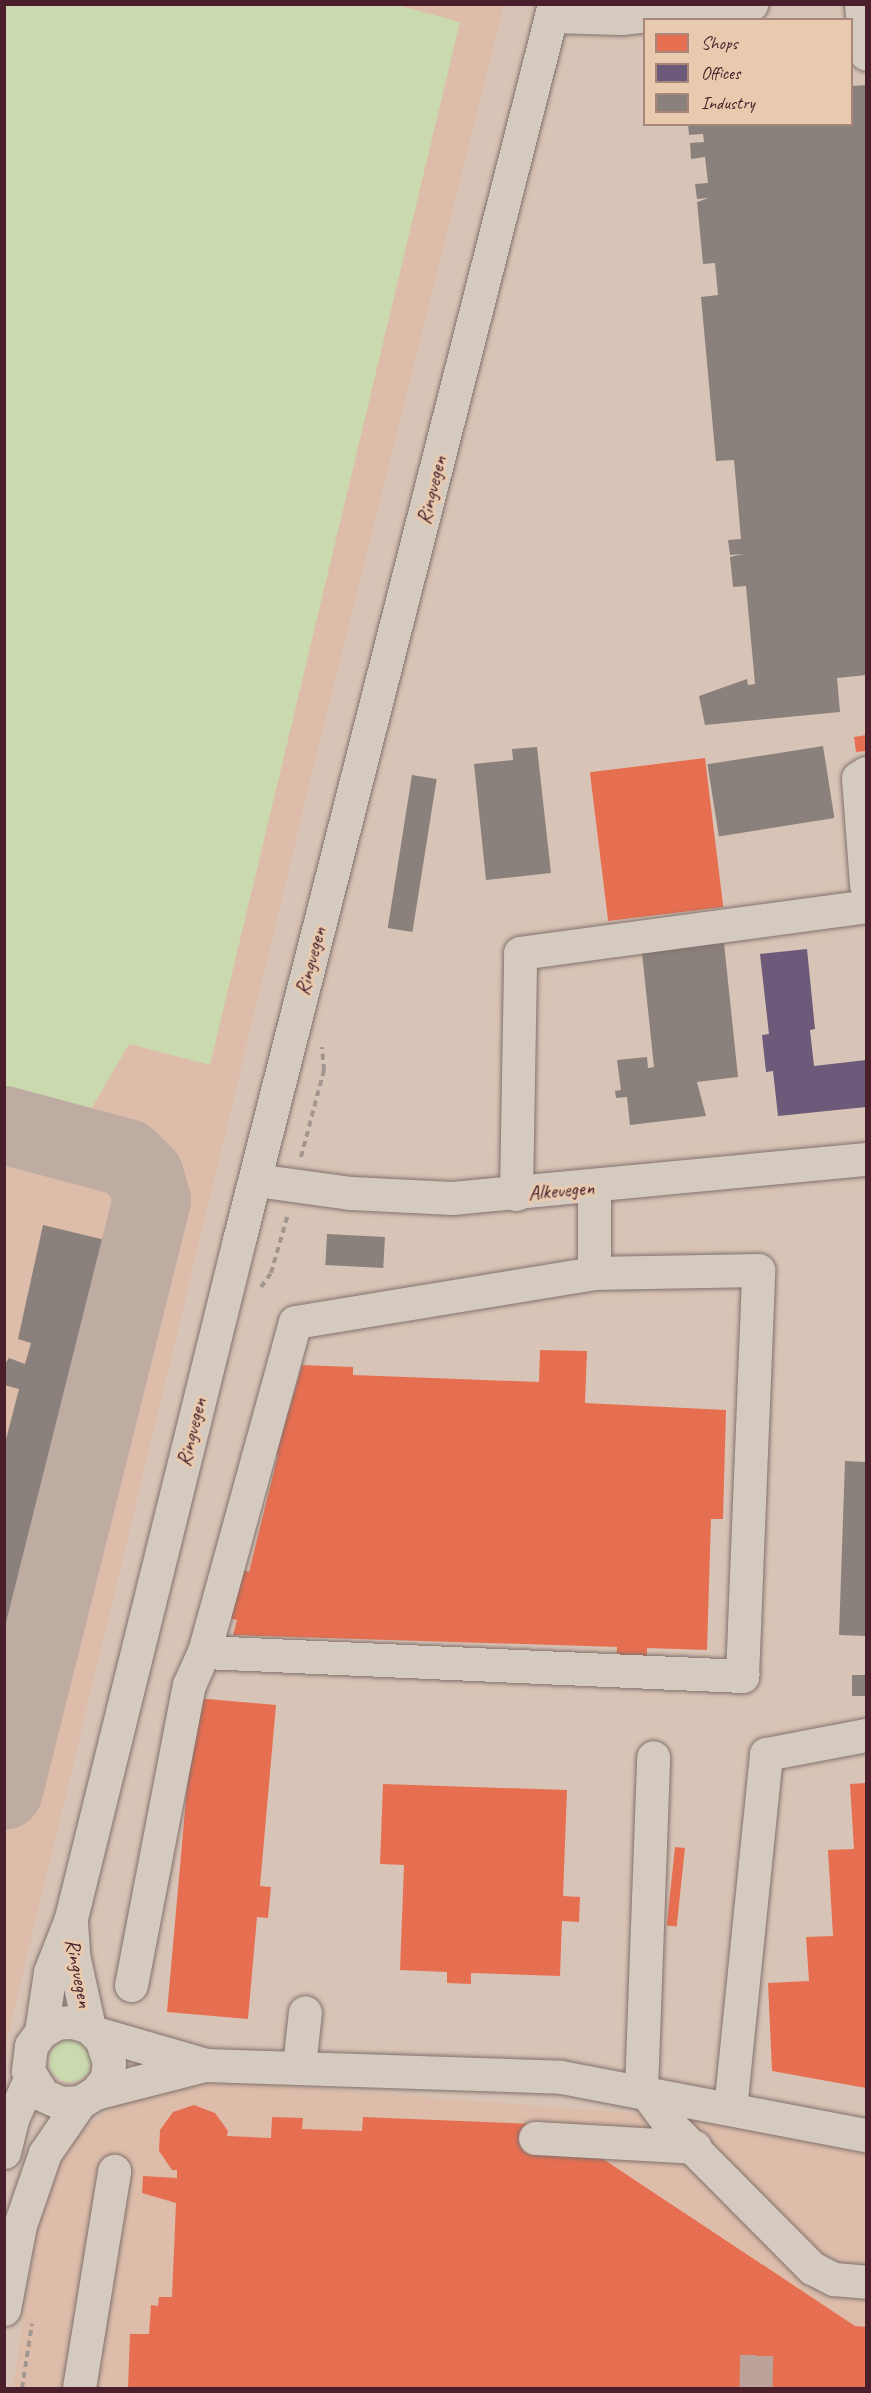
<!DOCTYPE html>
<html>
<head>
<meta charset="utf-8">
<style>
	body { margin:0 }
	#map { position:relative; width:871px; height:2393px; overflow:hidden; background:#d8c4b6; font-family:Caveat,sans-serif }
	div>[style] { position:absolute }
	[style*='--x'] { left:calc(var(--x)*1px); top:calc(var(--y)*1px); width:calc(var(--w)*1px); rotate:calc(var(--a)*1deg) }
	.built>* { inset:0; background:#ddbdaa }
	.green>* { inset:0; background:#cad9ae }
	.round { border-radius:50% }
	.shops>* { inset:0; background:#e76f51; transform-origin:0 0 }
	.offices>* { inset:0; background:#6d597a }
	.industry>* { inset:0; background:#8a817c; transform-origin:0 0 }
	.taxiway>* { height:78px; margin:-39px; padding:0 39px; transform-origin:39px; border-radius:39px; background:#beaca3 }
	.minor-tunnel>* { height:33px; margin-top:-16.5px; transform-origin:0; background:repeating-linear-gradient(90deg,#bca39a 0 33px,transparent 0 49px) }
	.path>* { height:4px; margin-top:-2px; transform-origin:0; background:repeating-linear-gradient(90deg,#a39590 0 6px,transparent 0 10.5px) }
	.roads { filter:drop-shadow(0 0 2px #82716d) drop-shadow(0 0 2px #82716d) }
	.minor>* { height:33px; margin:-16.5px; padding:0 16.5px; transform-origin:16.5px; border-radius:16.5px; background:#d5cac0 }
	span { translate:-50% -50%; white-space:nowrap; text-align:center; line-height:1.15; -webkit-text-stroke:6px #e8cbaf; paint-order:stroke }
	.street-label { font-size:21px; color:#4a1f2b }
	.frame { position:absolute; inset:0; border:6px solid #4a1f2b; pointer-events:none }
	.legend { position:absolute; left:643px; top:18px; width:210px; height:108px; box-sizing:border-box; background:#e8cbaf; border:2px solid #a9867a; margin:0; padding:8px 10px; list-style:none; font-size:18px; color:#4a1f2b }
	.legend li { display:flex; align-items:center; gap:12px; height:30px }
	.legend b { width:30px; border:2px solid #a9867a }
</style>
</head>
<body>
<div id="map">
	<div class="built">
		<i style="clip-path:polygon(5px 5px,504px 5px,319px 745px,5px 2048px)"></i>
		<i style="clip-path:polygon(200px 2079px,691px 2118px,866px 2146px,866px 2388px,13px 2388px,38px 2216px,70px 2139px,118px 2103px)"></i>
	</div>
	<div class="green">
		<i style="clip-path:polygon(397px 5px,460px 22px,210px 1065px,129px 1044px,87px 1116px,5px 1096px,5px 5px)"></i>
		<i class="round" style="left:49px;top:2040px;width:42px;height:42px"></i>
	</div>
	<div class="shops">
		<i style="clip-path:polygon(866px 735px,866px 751px,856px 752px,854px 737px)"></i>
		<i style="left:705px;top:758px;width:150px;height:116px;rotate:83deg"></i>
		<i style="clip-path:polygon(540px 1350px,587px 1351px,585px 1403px,726px 1410px,723px 1519px,711px 1519px,707px 1650px,647px 1648px,647px 1665px,616px 1664px,617px 1647px,233px 1635px,237px 1620px,228px 1618px,241px 1569px,249px 1572px,278px 1455px,269px 1453px,281px 1404px,290px 1407px,302px 1365px,353px 1367px,353px 1375px,539px 1382px)"></i>
		<i style="clip-path:polygon(195px 1698px,276px 1705px,260px 1886px,271px 1887px,268px 1918px,257px 1917px,248px 2019px,167px 2012px)"></i>
		<i style="clip-path:polygon(866px 1783px,866px 2088px,772px 2071px,768px 1983px,809px 1981px,806px 1937px,833px 1936px,828px 1850px,854px 1849px,850px 1784px)"></i>
		<i style="clip-path:polygon(383px 1784px,567px 1790px,563px 1896px,580px 1897px,579px 1922px,562px 1921px,560px 1976px,471px 1973px,471px 1984px,447px 1983px,447px 1972px,400px 1970px,404px 1865px,380px 1864px)"></i>
		<i style="left:675px;top:1847px;width:10px;height:79px;rotate:6deg"></i>
		<i style="clip-path:polygon(194px 2105px,215px 2113px,228px 2131px,227px 2136px,271px 2138px,272px 2117px,303px 2118px,302px 2129px,362px 2131px,363px 2117px,534px 2124px,591px 2151px,855px 2326px,866px 2327px,866px 2388px,128px 2388px,130px 2334px,149px 2334px,151px 2305px,158px 2306px,159px 2297px,172px 2297px,176px 2203px,142px 2193px,143px 2176px,177px 2178px,177px 2170px,172px 2170px,159px 2151px,160px 2130px,173px 2112px)"></i>
	</div>
	<div class="offices">
		<i style="clip-path:polygon(807px 949px,815px 1029px,810px 1030px,814px 1066px,866px 1060px,866px 1107px,778px 1116px,773px 1071px,766px 1072px,762px 1035px,769px 1034px,760px 954px)"></i>
	</div>
	<div class="industry">
		<i style="clip-path:polygon(866px 85px,866px 675px,837px 678px,840px 712px,705px 725px,699px 696px,747px 679px,748px 685px,755px 684px,746px 586px,733px 587px,730px 557px,743px 554px,730px 555px,728px 540px,741px 539px,734px 460px,716px 461px,701px 297px,718px 295px,715px 263px,703px 264px,697px 202px,709px 198px,697px 199px,695px 184px,708px 183px,705px 157px,691px 159px,690px 143px,704px 142px,703px 134px,689px 135px,688px 124px,852px 124px,852px 86px)"></i>
		<i style="left:823px;top:746px;width:73px;height:117px;rotate:81deg"></i>
		<i style="clip-path:polygon(537px 747px,551px 873px,486px 880px,474px 764px,513px 760px,512px 749px)"></i>
		<i style="left:412px;top:775px;width:25px;height:155px;rotate:9deg"></i>
		<i style="clip-path:polygon(724px 943px,738px 1077px,697px 1082px,706px 1116px,630px 1125px,627px 1097px,616px 1098px,615px 1091px,621px 1090px,617px 1060px,647px 1057px,648px 1068px,654px 1067px,642px 953px)"></i>
		<i style="clip-path:polygon(43px 1225px,105px 1240px,5px 1630px,4px 1447px,19px 1389px,4px 1385px,4px 1365px,9px 1358px,25px 1364px,31px 1343px,18px 1339px)"></i>
		<i style="left:327px;top:1234px;width:58px;height:31px;rotate:3deg"></i>
		<i style="clip-path:polygon(845px 1461px,866px 1462px,866px 1636px,839px 1635px)"></i>
		<i style="left:866px;top:1675px;width:21px;height:14px;rotate:90deg"></i>
	</div>
	<div class="taxiway">
		<i style="--x:4;--y:1125;--w:127;--a:15"></i>
		<i style="--x:127;--y:1158;--w:25;--a:45"></i>
		<i style="--x:145;--y:1176;--w:25;--a:74"></i>
		<i style="--x:152;--y:1200;--w:609;--a:104.06"></i>
	</div>
	<div class="minor-tunnel">
		<i style="--x:756;--y:2388;--w:46;--a:-88.8"></i>
	</div>
	<div class="path">
		<i style="--x:301;--y:1157;--w:90;--a:-75.2"></i>
		<i style="--x:324;--y:1070;--w:23;--a:-95"></i>
		<i style="--x:261;--y:1287;--w:17;--a:-54"></i>
		<i style="--x:271;--y:1273;--w:61;--a:-73.9"></i>
		<i style="--x:22;--y:2388;--w:65;--a:-81.1"></i>
	</div>
	<div class="roads">
		<div class="minor">
			<i style="--x:861;--y:4;--w:50;--a:84.3"></i>
			<i style="--x:551;--y:16;--w:70;--a:1.6"></i>
			<i style="--x:621;--y:18;--w:131;--a:-6.1"></i>
			<i style="--x:866;--y:773;--w:9;--a:148"></i>
			<i style="--x:858;--y:778;--w:107;--a:85.7"></i>
			<i style="--x:256;--y:1180;--w:96;--a:7.8"></i>
			<i style="--x:351;--y:1193;--w:101;--a:2.8"></i>
			<i style="--x:452;--y:1198;--w:416;--a:-5.4"></i>
			<i style="--x:516;--y:1194;--w:241;--a:-89"></i>
			<i style="--x:520;--y:953;--w:349;--a:-7.7"></i>
			<i style="--x:204;--y:1652;--w:539;--a:2.55"></i>
			<i style="--x:742;--y:1676;--w:406;--a:-87.7"></i>
			<i style="--x:758;--y:1270;--w:164;--a:179"></i>
			<i style="--x:71;--y:1923;--w:32;--a:86"></i>
			<i style="--x:73;--y:1955;--w:74;--a:77.5"></i>
			<i style="--x:131;--y:1985;--w:306;--a:-79.1"></i>
			<i style="--x:189;--y:1685;--w:36;--a:-66"></i>
			<i style="--x:204;--y:1652;--w:342;--a:-74.6"></i>
			<i style="--x:295;--y:1322;--w:303;--a:-9.3"></i>
			<i style="--x:594;--y:1273;--w:86;--a:-90"></i>
			<i style="--x:41;--y:2032;--w:61;--a:-81.5"></i>
			<i style="--x:50;--y:1972;--w:58;--a:-68.7"></i>
			<i style="--x:71;--y:1918;--w:699;--a:-76.08"></i>
			<i style="--x:239;--y:1240;--w:1276;--a:-75.7"></i>
			<i style="--x:96;--y:2033;--w:115;--a:16.2"></i>
			<i style="--x:206;--y:2065;--w:355;--a:1.9"></i>
			<i style="--x:561;--y:2077;--w:310;--a:10.8"></i>
			<i style="--x:299;--y:2066;--w:54;--a:-83.7"></i>
			<i style="--x:641;--y:2090;--w:333;--a:-87.9"></i>
			<i style="--x:645;--y:2091;--w:42;--a:53.7"></i>
			<i style="--x:670;--y:2125;--w:202;--a:45.2"></i>
			<i style="--x:812;--y:2268;--w:25;--a:27"></i>
			<i style="--x:834;--y:2279;--w:32;--a:5"></i>
			<i style="--x:95;--y:2093;--w:17;--a:-50"></i>
			<i style="--x:106;--y:2080;--w:17;--a:-80"></i>
			<i style="--x:109;--y:2063;--w:25;--a:-108"></i>
			<i style="--x:101;--y:2039;--w:17;--a:-135"></i>
			<i style="--x:89;--y:2027;--w:17;--a:-163"></i>
			<i style="--x:73;--y:2022;--w:17;--a:177"></i>
			<i style="--x:56;--y:2023;--w:17;--a:149"></i>
			<i style="--x:41;--y:2032;--w:17;--a:126"></i>
			<i style="--x:31;--y:2046;--w:25;--a:97"></i>
			<i style="--x:28;--y:2071;--w:28;--a:58"></i>
			<i style="--x:43;--y:2095;--w:20;--a:24"></i>
			<i style="--x:61;--y:2103;--w:19;--a:-3"></i>
			<i style="--x:80;--y:2102;--w:17;--a:-31"></i>
			<i style="--x:95;--y:2093;--w:114;--a:-14.3"></i>
			<i style="--x:730;--y:2109;--w:357;--a:-84.2"></i>
			<i style="--x:766;--y:1754;--w:102;--a:-10.8"></i>
			<i style="--x:535;--y:2138;--w:160;--a:3.2"></i>
			<i style="--x:4;--y:2152;--w:34;--a:-76"></i>
			<i style="--x:12;--y:2119;--w:44;--a:-65.8"></i>
			<i style="--x:4;--y:2309;--w:86;--a:-79.2"></i>
			<i style="--x:20;--y:2225;--w:76;--a:-70.9"></i>
			<i style="--x:45;--y:2153;--w:62;--a:-55.5"></i>
			<i style="--x:79;--y:2388;--w:220;--a:-80.8"></i>
		</div>
	</div>
	<div class="street-label">
		<span style="left:431px;top:490px;rotate:-76deg">Ringvegen</span>
		<span style="left:310px;top:961px;rotate:-75deg">Ringvegen</span>
		<span style="left:561px;top:1190px;rotate:-5deg">Alkevegen</span>
		<span style="left:191px;top:1432px;rotate:-76deg">Ringvegen</span>
		<span style="left:79px;top:1973px;rotate:79deg">Ringvegen</span>
	</div>
	<div class="frame"></div>
	<ul class="legend">
	<li><b style="height:16px;background:#e76f51"></b>Shops</li>
	<li><b style="height:16px;background:#6d597a"></b>Offices</li>
	<li><b style="height:16px;background:#8a817c"></b>Industry</li>
	</ul>
</div>
</body>
</html>
